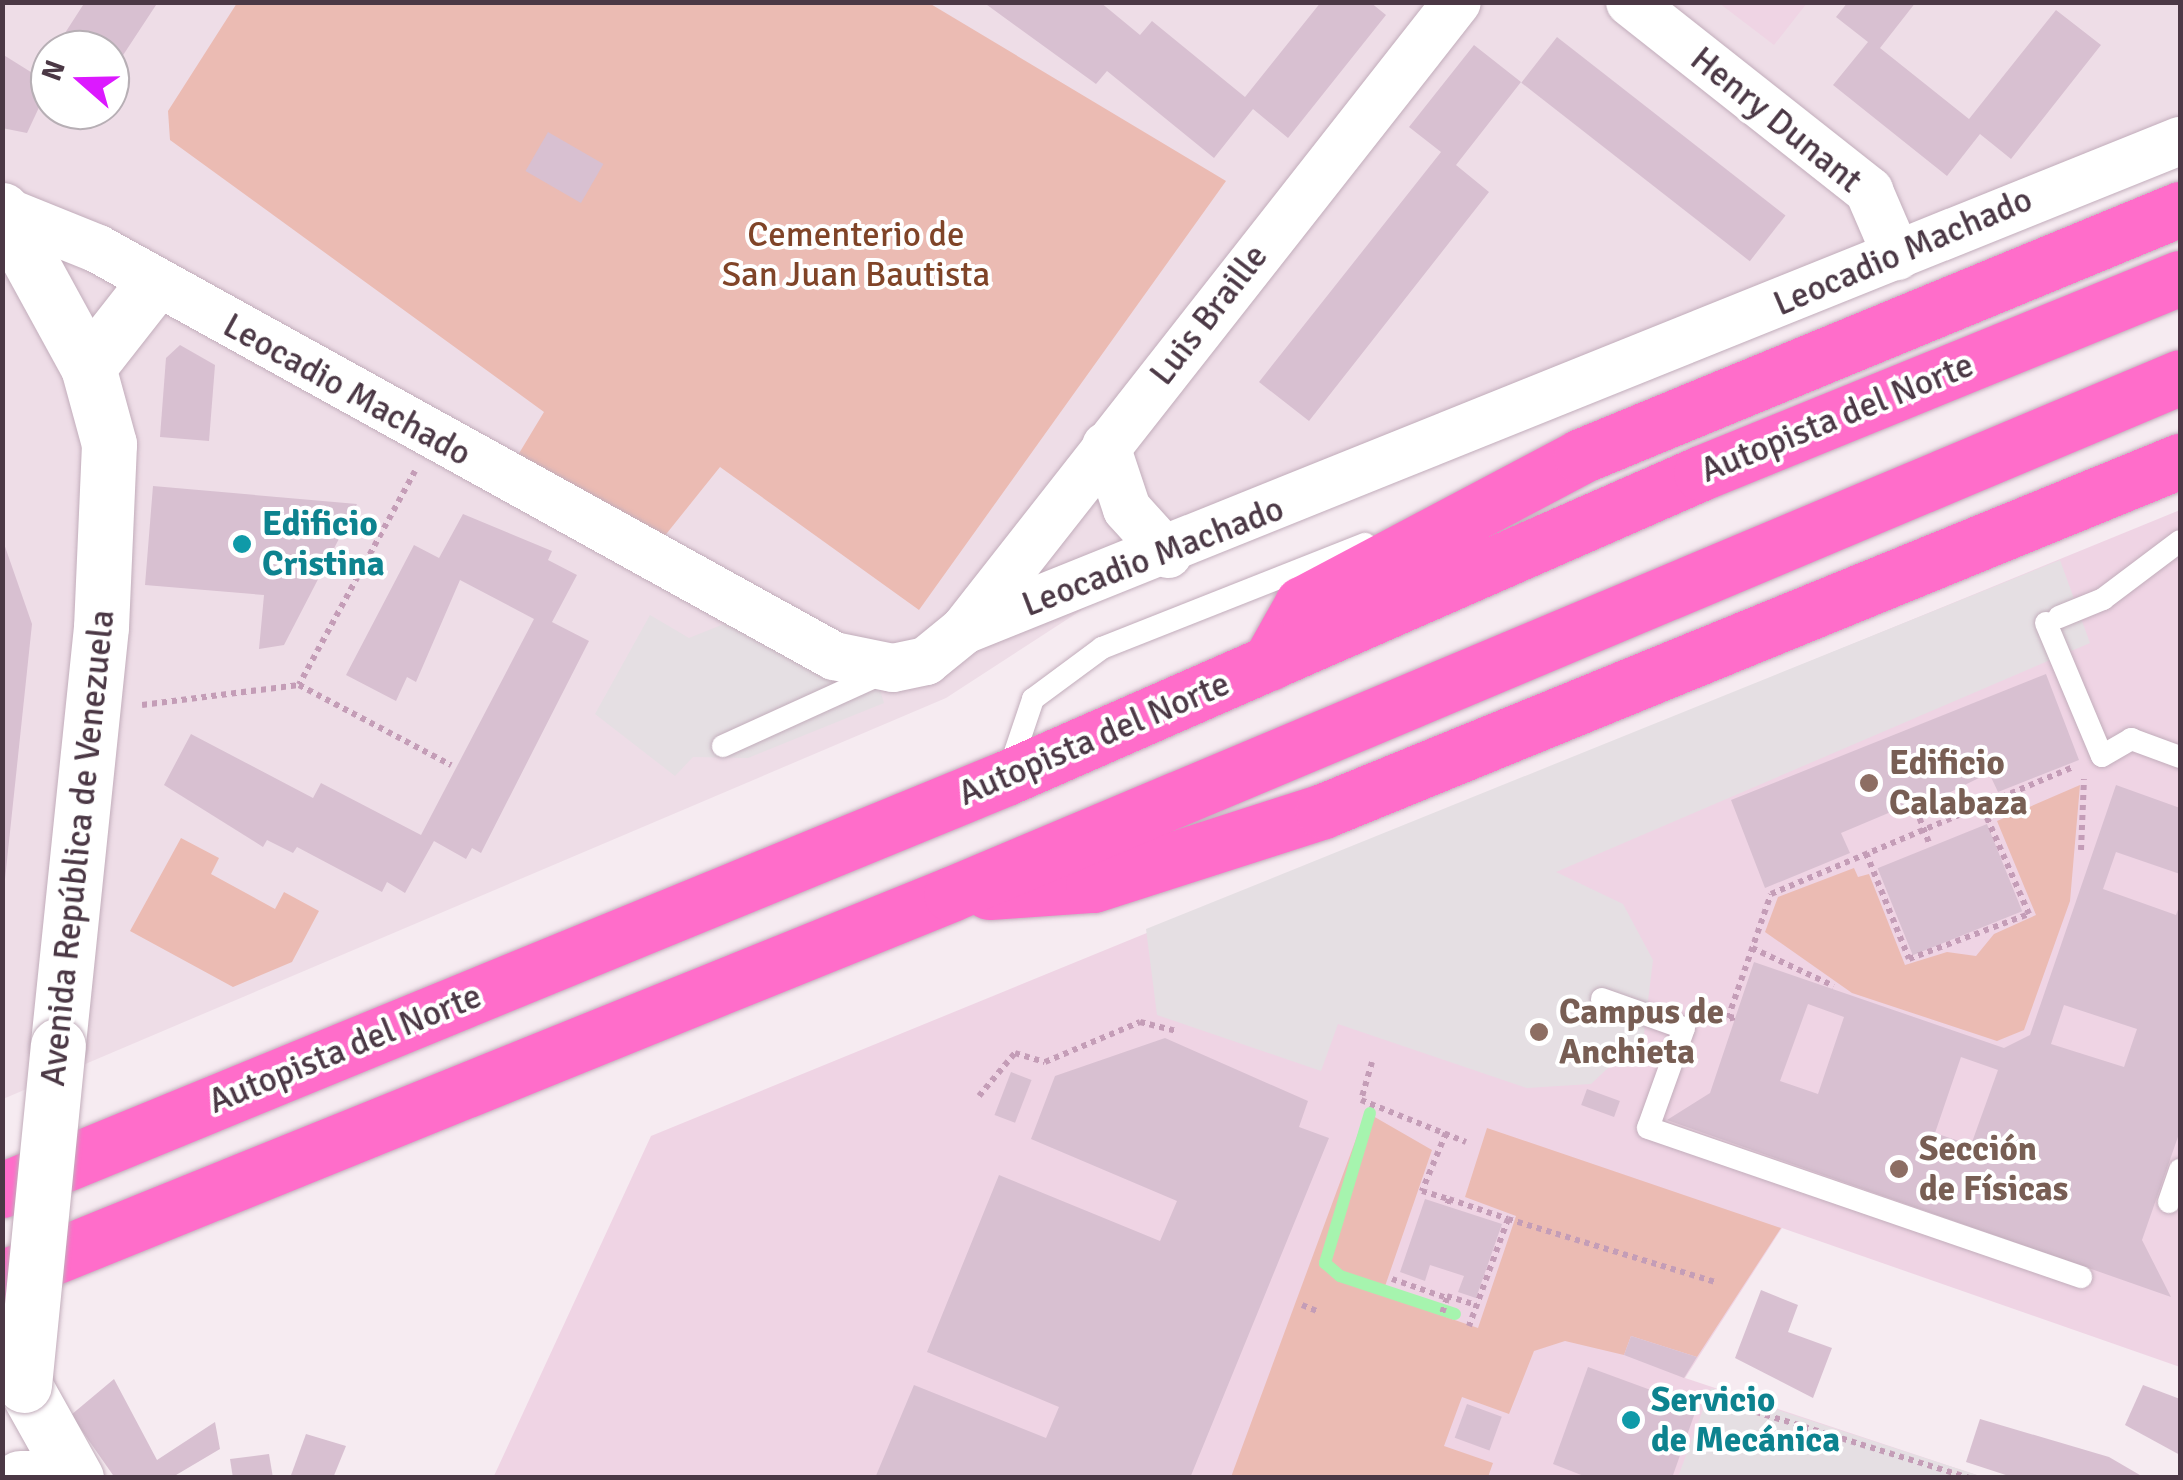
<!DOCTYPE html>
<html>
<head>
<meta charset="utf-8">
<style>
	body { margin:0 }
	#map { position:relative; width:2183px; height:1480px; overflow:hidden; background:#f6ebf1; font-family:Signika,sans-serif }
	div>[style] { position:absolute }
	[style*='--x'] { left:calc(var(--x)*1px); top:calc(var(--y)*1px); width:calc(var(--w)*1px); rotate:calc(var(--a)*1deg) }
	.residential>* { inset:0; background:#eedde7 }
	.education>* { inset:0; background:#efd4e4 }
	.green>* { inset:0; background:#ebbbb3 }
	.parking>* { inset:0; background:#e5dfe3 }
	.stream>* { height:12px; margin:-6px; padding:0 6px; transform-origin:6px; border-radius:6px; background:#a6f4ae }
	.building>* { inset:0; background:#d8c0d1; transform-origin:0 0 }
	.path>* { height:6px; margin-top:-3px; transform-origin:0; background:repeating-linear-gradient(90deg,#c49db7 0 5px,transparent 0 10px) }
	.roads { filter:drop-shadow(0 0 2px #c2adbb) drop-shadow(0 0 2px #c2adbb) }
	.service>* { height:22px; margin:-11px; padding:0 11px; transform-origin:11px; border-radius:11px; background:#fff }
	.minor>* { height:48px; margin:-24px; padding:0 24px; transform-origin:24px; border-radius:24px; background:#fff }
	.tertiary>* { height:55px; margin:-27.5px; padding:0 27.5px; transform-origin:27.5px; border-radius:27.5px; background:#fff }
	.motorway>* { height:55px; margin:-27.5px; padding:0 27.5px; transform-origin:27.5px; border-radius:27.5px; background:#ff6dca }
	.bridges { filter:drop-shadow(0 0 2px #c2adbb) drop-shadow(0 0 2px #c2adbb) }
	.tertiary-bridge>* { height:55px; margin:-27.5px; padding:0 27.5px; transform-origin:27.5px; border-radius:27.5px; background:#fff }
	.dots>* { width:28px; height:28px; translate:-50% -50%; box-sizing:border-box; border:5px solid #fff; border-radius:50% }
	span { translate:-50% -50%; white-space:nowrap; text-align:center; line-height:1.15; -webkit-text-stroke:8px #fff; paint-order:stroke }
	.street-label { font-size:35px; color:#4b3845 }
	.park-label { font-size:35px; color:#804428 }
	.culture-label { font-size:35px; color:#0d838f; font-weight:700 }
	.left { translate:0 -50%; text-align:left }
	.education-label { font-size:35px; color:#785e54; font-weight:700 }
	.frame { position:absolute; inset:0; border:5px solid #4b3845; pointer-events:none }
	.north { position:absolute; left:30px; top:30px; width:100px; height:100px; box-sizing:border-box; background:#fff; border:2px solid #b7afb5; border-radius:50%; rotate:290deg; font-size:28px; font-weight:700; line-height:40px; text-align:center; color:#4b3845 }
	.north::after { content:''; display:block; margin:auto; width:35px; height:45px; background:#dc19ff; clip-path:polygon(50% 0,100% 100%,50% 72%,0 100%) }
</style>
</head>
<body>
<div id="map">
	<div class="residential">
		<i style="clip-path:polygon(evenodd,3px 3px,2180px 3px,2180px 134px,1168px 554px,946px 698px,3px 1099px,3px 3px,50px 50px,110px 50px,110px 110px,50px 110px,50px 50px)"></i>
	</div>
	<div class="education">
		<i style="clip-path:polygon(1719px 3px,1807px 3px,1774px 45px)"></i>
		<i style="clip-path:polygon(2180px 510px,2180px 1367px,1782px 1228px,1685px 1378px,1983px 1477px,493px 1478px,651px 1136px)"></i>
	</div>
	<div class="green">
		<i style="clip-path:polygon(237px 3px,929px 3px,1226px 181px,919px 610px,720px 467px,659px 543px,515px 460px,544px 412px,170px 140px,168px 111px)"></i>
		<i style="clip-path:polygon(2080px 785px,2070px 901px,2024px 1030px,1997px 1041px,1852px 993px,1765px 932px,1778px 897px,1854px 868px,1858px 877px,1869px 874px,1905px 965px,1947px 952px,1976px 956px,1994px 934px,2036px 915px,1997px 821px)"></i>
		<i style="clip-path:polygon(181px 838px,219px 858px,211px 874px,275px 909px,284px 892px,319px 911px,292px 962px,233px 987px,130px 931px)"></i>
		<i style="clip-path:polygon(1366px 1112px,1432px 1150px,1382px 1295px,1478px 1328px,1516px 1216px,1465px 1197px,1487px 1128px,1781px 1228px,1697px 1357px,1631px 1336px,1624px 1355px,1565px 1341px,1534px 1351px,1509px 1414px,1462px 1397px,1444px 1446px,1493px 1463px,1488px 1477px,1231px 1477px)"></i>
	</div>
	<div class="parking">
		<i style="clip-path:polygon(2060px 560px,2090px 643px,1556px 872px,1623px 904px,1653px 960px,1644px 1034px,1591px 1084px,1527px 1088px,1338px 1024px,1321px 1071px,1157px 1015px,1146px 929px)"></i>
		<i style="clip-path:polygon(650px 615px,689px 638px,729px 622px,879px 687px,884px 703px,748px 758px,693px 757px,675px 776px,595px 714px)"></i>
		<i style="clip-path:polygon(1711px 1388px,1983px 1477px,1678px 1477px)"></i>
	</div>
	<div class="stream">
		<i style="--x:1370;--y:1113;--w:157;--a:106.7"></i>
		<i style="--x:1325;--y:1263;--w:20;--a:41"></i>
		<i style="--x:1340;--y:1276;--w:121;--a:18.3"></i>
	</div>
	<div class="building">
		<i style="clip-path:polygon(85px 2px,158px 2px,110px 75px,110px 50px,56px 47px)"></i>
		<i style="clip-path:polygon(983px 2px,1100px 2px,1140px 35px,1152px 21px,1245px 97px,1321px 2px,1370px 2px,1386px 15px,1288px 138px,1253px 109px,1214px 158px,1107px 71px,1096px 84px)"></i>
		<i style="clip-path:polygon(1848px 2px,1916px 2px,1880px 48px,1969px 119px,2056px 10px,2101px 45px,2011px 159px,1980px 134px,1947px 176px,1833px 85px,1868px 42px,1836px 17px)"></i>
		<i style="left:1557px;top:37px;width:290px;height:58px;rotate:38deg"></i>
		<i style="clip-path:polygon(1474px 45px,1521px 82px,1456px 165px,1489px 192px,1309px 421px,1259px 382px,1441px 152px,1409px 127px)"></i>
		<i style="clip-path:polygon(2px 54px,50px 84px,27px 133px,2px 128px)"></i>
		<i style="left:548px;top:132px;width:64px;height:45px;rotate:30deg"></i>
		<i style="clip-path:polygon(180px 345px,215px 365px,209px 441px,160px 437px,166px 358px)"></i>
		<i style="clip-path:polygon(153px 486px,357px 504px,284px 645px,259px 649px,264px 595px,145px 585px)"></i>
		<i style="clip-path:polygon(463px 514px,552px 551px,548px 560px,577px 575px,552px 622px,589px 641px,481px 853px,472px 848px,466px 859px,434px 841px,405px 893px,387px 882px,382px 892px,297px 847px,293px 853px,267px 840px,263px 847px,164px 785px,191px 734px,313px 798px,321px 783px,421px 835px,534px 619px,460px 580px,416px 682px,407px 677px,396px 701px,346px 675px,414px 545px,439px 558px)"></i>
		<i style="clip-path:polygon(2px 538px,32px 624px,5px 879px,2px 879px)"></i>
		<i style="clip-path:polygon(2046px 674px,2079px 760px,1998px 792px,1989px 773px,1902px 816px,1898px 809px,1841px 833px,1850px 853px,1765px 888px,1731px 800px)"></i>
		<i style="clip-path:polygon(evenodd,2116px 785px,2180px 808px,2180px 874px,2116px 852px,2103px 889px,2176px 915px,2180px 904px,2180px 1131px,2142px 1240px,2171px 1297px,1667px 1120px,1710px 1093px,1754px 962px,2004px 1048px,2030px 1035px,2116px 785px,1808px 1004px,1844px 1017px,1818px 1094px,1780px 1081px,1808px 1004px,2116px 785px,2064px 1005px,2137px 1029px,2124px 1067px,2051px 1044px,2064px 1005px,2116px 785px,1961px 1057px,1998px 1070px,1971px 1145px,1935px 1133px,1961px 1057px)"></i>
		<i style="left:1987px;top:824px;width:94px;height:118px;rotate:68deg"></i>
		<i style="clip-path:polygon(1165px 1038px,1308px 1101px,1299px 1127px,1329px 1138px,1190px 1478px,875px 1478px,914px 1385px,1046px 1438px,1059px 1407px,927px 1352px,999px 1175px,1160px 1241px,1177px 1201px,1031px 1139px,1055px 1076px)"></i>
		<i style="left:1011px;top:1072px;width:22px;height:46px;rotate:21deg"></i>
		<i style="left:1587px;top:1089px;width:35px;height:17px;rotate:20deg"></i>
		<i style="clip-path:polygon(1425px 1199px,1502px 1224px,1476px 1298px,1458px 1292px,1464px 1276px,1430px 1265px,1425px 1281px,1400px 1272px)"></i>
		<i style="clip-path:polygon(1761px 1290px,1798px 1305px,1788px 1332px,1832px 1348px,1813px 1398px,1735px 1358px)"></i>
		<i style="clip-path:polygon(1631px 1336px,1697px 1357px,1684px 1378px,1624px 1355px)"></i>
		<i style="clip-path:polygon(1588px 1367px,1697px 1407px,1672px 1478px,1589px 1478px,1553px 1464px)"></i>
		<i style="clip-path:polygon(114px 1379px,157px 1460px,215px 1422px,220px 1449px,171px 1478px,115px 1478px,71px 1415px)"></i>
		<i style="clip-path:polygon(2143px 1385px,2180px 1399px,2180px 1455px,2125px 1425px)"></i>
		<i style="left:1467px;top:1404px;width:37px;height:36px;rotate:20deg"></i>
		<i style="clip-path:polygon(1980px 1419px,2109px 1457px,2145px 1478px,2015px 1478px,1966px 1462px)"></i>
		<i style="clip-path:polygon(306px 1434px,346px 1446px,333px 1478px,290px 1478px)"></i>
		<i style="clip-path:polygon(269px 1454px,273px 1478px,233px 1478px,230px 1459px)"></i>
	</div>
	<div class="path">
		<i style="--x:415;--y:471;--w:243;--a:118.5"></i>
		<i style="--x:299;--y:685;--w:172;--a:27.8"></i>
		<i style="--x:142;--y:705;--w:158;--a:-7.3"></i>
		<i style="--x:1916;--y:809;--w:39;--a:69"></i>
		<i style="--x:2081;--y:850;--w:71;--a:-87.6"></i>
		<i style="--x:1866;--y:853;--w:114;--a:67.9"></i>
		<i style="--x:1909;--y:959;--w:128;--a:-20.6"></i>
		<i style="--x:2029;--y:914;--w:120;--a:-113.6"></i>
		<i style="--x:1752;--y:948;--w:90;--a:24.9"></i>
		<i style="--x:1728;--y:1018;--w:131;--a:-70.9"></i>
		<i style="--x:1771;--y:894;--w:328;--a:-22.8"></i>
		<i style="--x:1710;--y:1023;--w:26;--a:-13"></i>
		<i style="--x:1372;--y:1062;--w:40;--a:106"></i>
		<i style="--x:1361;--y:1100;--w:113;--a:21.8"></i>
		<i style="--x:979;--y:1096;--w:56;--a:-50.1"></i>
		<i style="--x:1015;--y:1053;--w:31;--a:17"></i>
		<i style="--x:1045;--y:1062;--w:103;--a:-22.8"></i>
		<i style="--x:1140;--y:1022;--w:36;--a:14"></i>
		<i style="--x:1446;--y:1133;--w:63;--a:112.5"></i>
		<i style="--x:1422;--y:1191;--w:28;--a:17"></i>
		<i style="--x:1449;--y:1199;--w:7;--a:106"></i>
		<i style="--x:1449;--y:1199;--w:62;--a:18.7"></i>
		<i style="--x:1508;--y:1219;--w:114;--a:110"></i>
		<i style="--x:1508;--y:1219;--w:217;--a:16.9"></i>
		<i style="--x:1392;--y:1279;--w:58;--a:19.1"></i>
		<i style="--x:1447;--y:1298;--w:19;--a:108"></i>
		<i style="--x:1447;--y:1296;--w:30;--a:17"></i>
		<i style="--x:1302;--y:1305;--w:18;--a:22"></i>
		<i style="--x:1708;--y:1397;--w:274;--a:17.2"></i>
	</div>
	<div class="roads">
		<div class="service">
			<i style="--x:2059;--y:617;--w:48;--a:-22.2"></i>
			<i style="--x:2103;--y:599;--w:96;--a:-37"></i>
			<i style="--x:2046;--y:623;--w:144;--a:67.2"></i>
			<i style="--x:2102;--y:756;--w:34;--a:-30"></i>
			<i style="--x:2131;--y:739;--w:52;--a:20.2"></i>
			<i style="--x:723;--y:746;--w:176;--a:-24.5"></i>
			<i style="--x:1009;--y:770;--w:75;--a:-71.3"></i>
			<i style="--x:1033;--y:699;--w:86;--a:-36.5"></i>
			<i style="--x:1102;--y:648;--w:283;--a:-21.6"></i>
			<i style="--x:1602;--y:999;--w:87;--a:19.5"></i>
			<i style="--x:1684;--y:1028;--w:106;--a:109.8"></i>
			<i style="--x:1648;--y:1128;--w:458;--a:19"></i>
			<i style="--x:2169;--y:1202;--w:34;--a:-71"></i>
		</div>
		<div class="minor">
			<i style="--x:1630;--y:2;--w:305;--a:38.3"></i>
			<i style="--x:1869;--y:191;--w:71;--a:66.7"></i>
			<i style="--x:4;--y:211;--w:101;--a:22"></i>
			<i style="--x:98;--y:249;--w:841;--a:28.94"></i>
			<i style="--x:834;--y:656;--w:60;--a:11.5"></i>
			<i style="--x:893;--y:668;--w:34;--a:-12"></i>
			<i style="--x:926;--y:661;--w:49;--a:-39.2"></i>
			<i style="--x:964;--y:630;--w:1311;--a:-21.91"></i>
			<i style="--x:1106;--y:446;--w:66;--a:71.6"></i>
			<i style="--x:1127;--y:509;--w:61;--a:47.7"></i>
			<i style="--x:964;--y:630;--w:798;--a:-51.87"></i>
		</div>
		<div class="tertiary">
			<i style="--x:2;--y:210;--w:179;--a:61.3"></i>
			<i style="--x:88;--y:367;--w:80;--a:74.7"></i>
			<i style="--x:109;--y:444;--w:183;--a:92.5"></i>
			<i style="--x:101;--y:627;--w:421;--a:95.9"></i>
			<i style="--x:88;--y:367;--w:100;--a:-51.9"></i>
			<i style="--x:24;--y:1385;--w:107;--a:60.8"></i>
			<i style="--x:20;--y:1478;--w:48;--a:0"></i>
		</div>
		<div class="motorway">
			<i style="--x:1269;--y:663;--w:68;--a:-60.8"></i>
			<i style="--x:1302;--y:604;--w:316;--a:-27.9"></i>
			<i style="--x:1581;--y:456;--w:648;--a:-22.41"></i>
			<i style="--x:989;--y:892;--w:104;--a:-3.9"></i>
			<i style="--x:1093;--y:885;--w:242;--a:-17.8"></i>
			<i style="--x:1323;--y:811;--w:926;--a:-22.22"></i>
			<i style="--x:2;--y:1190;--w:1085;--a:-22.31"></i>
			<i style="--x:1006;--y:778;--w:759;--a:-23.69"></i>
			<i style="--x:1701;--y:473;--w:517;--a:-22.15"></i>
			<i style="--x:2;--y:1278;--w:1024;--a:-22.03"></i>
			<i style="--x:951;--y:894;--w:1333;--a:-22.81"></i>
		</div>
	</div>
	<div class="bridges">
		<div class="tertiary-bridge">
			<i style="--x:24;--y:1385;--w:341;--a:-84.3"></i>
		</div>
	</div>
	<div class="dots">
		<i style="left:242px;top:544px;background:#0f9aa8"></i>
		<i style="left:1869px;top:783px;background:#8d6e63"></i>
		<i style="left:1539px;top:1032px;background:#8d6e63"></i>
		<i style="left:1899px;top:1169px;background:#8d6e63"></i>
		<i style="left:1631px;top:1420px;background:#0f9aa8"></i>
	</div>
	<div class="street-label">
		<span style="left:1776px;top:120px;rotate:39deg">Henry Dunant</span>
		<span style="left:1903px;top:252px;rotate:-23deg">Leocadio Machado</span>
		<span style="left:1209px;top:315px;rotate:-52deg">Luis Braille</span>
		<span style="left:347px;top:390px;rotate:29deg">Leocadio Machado</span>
		<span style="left:1837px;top:418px;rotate:-22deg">Autopista del Norte</span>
		<span style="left:1153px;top:557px;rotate:-21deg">Leocadio Machado</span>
		<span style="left:1094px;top:739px;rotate:-23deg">Autopista del Norte</span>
		<span style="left:78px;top:848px;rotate:-84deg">Avenida República de Venezuela</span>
		<span style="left:345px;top:1049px;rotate:-22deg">Autopista del Norte</span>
	</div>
	<div class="park-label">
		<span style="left:856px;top:255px">Cementerio de<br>San Juan Bautista</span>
	</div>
	<div class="culture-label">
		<span class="left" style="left:262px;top:544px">Edificio<br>Cristina</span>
		<span class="left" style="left:1651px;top:1420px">Servicio<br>de Mecánica</span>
	</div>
	<div class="education-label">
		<span class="left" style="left:1889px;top:783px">Edificio<br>Calabaza</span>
		<span class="left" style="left:1559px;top:1032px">Campus de<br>Anchieta</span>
		<span class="left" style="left:1919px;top:1169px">Sección<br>de Físicas</span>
	</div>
	<div class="frame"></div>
	<div class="north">N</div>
</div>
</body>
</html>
